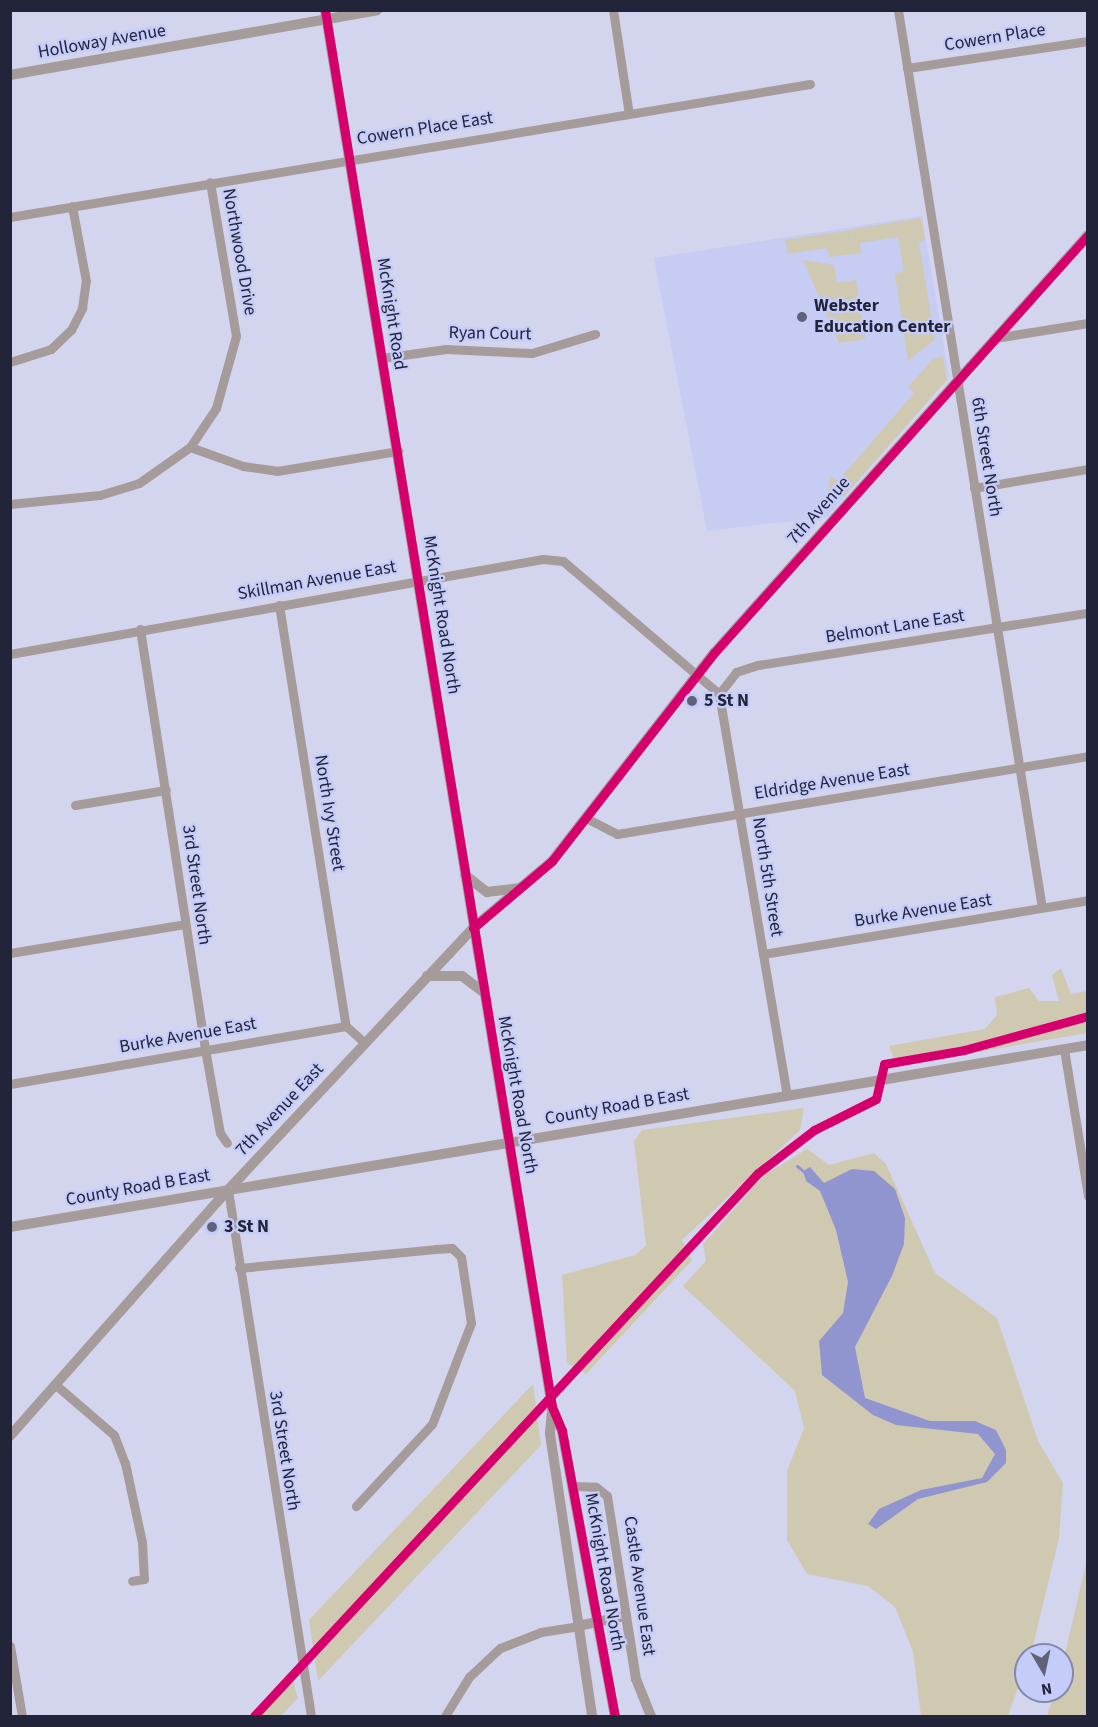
<!DOCTYPE html>
<html>
<head>
<meta charset="utf-8">
<style>
	body { margin:0 }
	#map { position:relative; width:1098px; height:1727px; overflow:hidden; background:#d2d5ed; font-family:"Source Sans 3",sans-serif }
	div>[style] { position:absolute }
	[style*='--x'] { left:calc(var(--x)*1px); top:calc(var(--y)*1px); width:calc(var(--w)*1px); rotate:calc(var(--a)*1deg) }
	.built>* { inset:0; background:#c6ccf2 }
	.green>* { inset:0; background:#cfc9b1 }
	.water>* { inset:0; background:#9095d0 }
	.stream>* { height:3px; margin:-1.5px; padding:0 1.5px; transform-origin:1.5px; border-radius:1.5px; background:#9095d0 }
	.minor>* { height:9px; margin:-4.5px; padding:0 4.5px; transform-origin:4.5px; border-radius:4.5px; background:#a69b9b }
	.tertiary>* { height:10px; margin:-5px; padding:0 5px; transform-origin:5px; border-radius:5px; background:#a69b9b }
	.cycleway>* { height:9px; margin:-4.5px; padding:0 4.5px; transform-origin:4.5px; border-radius:4.5px; background:#d6006c }
	.dots>* { width:16px; height:16px; translate:-50% -50%; box-sizing:border-box; border:3px solid #c6ccf9; border-radius:50% }
	span { translate:-50% -50%; white-space:nowrap; text-align:center; line-height:1.15; -webkit-text-stroke:4.5px #c6ccf9; paint-order:stroke }
	.street-label { font-size:18px; color:#222439 }
	.poi-label { font-size:18px; color:#222439; font-weight:700 }
	.left { translate:0 -50%; text-align:left }
	.frame { position:absolute; inset:0; border:12px solid #222439; pointer-events:none }
	.north { position:absolute; left:1014px; top:1643px; width:60px; height:60px; box-sizing:border-box; background:#c6ccf9; border:2px solid #8489ac; border-radius:50%; rotate:171deg; font-size:16px; font-weight:700; line-height:24px; text-align:center; color:#222439 }
	.north::after { content:''; display:block; margin:auto; width:21px; height:27px; background:#606278; clip-path:polygon(50% 0,100% 100%,50% 72%,0 100%) }
</style>
</head>
<body>
<div id="map">
	<div class="built">
		<i style="clip-path:polygon(922px 216px,949px 377px,827px 517px,707px 531px,654px 258px)"></i>
	</div>
	<div class="green">
		<i style="clip-path:polygon(921px 218px,925px 239px,919px 243px,935px 339px,908px 361px,895px 274px,904px 271px,898px 237px,860px 243px,861px 253px,830px 257px,826px 248px,788px 254px,785px 240px,851px 230px,853px 241px,852px 229px)"></i>
		<i style="clip-path:polygon(803px 260px,834px 265px,837px 283px,856px 280px,865px 339px,839px 343px)"></i>
		<i style="clip-path:polygon(943px 356px,947px 380px,844px 496px,835px 498px,828px 492px,830px 476px,838px 481px,914px 393px,908px 387px,933px 359px)"></i>
		<i style="clip-path:polygon(1061px 968px,1071px 994px,1087px 991px,1087px 1033px,897px 1066px,889px 1046px,985px 1029px,997px 1015px,995px 997px,1029px 988px,1039px 1001px,1059px 1001px,1052px 975px)"></i>
		<i style="clip-path:polygon(804px 1108px,800px 1130px,682px 1240px,692px 1260px,586px 1374px,567px 1363px,562px 1275px,635px 1255px,646px 1245px,634px 1141px,642px 1130px)"></i>
		<i style="clip-path:polygon(807px 1149px,829px 1165px,874px 1153px,886px 1164px,935px 1273px,997px 1318px,1038px 1441px,1063px 1483px,1059px 1538px,1034px 1642px,1008px 1716px,921px 1716px,913px 1652px,895px 1607px,868px 1586px,807px 1574px,787px 1540px,787px 1471px,804px 1428px,795px 1391px,683px 1286px,706px 1261px,703px 1244px,763px 1176px)"></i>
		<i style="clip-path:polygon(533px 1384px,541px 1445px,318px 1681px,309px 1620px)"></i>
		<i style="clip-path:polygon(1087px 1559px,1087px 1716px,1047px 1716px,1055px 1691px,1062px 1691px,1062px 1666px)"></i>
		<i style="clip-path:polygon(290px 1672px,298px 1698px,281px 1716px,249px 1716px)"></i>
	</div>
	<div class="water">
		<i style="clip-path:polygon(810px 1167px,824px 1183px,852px 1169px,874px 1171px,895px 1189px,905px 1218px,904px 1244px,892px 1276px,855px 1347px,865px 1398px,930px 1421px,975px 1421px,996px 1430px,1006px 1450px,1006px 1463px,987px 1482px,918px 1499px,876px 1529px,868px 1524px,879px 1509px,921px 1490px,982px 1478px,995px 1454px,978px 1434px,896px 1425px,873px 1415px,822px 1375px,819px 1341px,843px 1313px,848px 1282px,836px 1230px,820px 1191px,806px 1181px,803px 1171px)"></i>
	</div>
	<div class="stream">
		<i style="--x:797;--y:1166;--w:8;--a:40"></i>
	</div>
	<div class="minor">
		<i style="--x:613;--y:10;--w:105;--a:81.3"></i>
		<i style="--x:898;--y:10;--w:909;--a:80.89"></i>
		<i style="--x:907;--y:68;--w:183;--a:-8.5"></i>
		<i style="--x:10;--y:217;--w:811;--a:-9.44"></i>
		<i style="--x:995;--y:338;--w:94;--a:-9.2"></i>
		<i style="--x:381;--y:358;--w:66;--a:-7.9"></i>
		<i style="--x:446;--y:349;--w:86;--a:2.7"></i>
		<i style="--x:532;--y:353;--w:66;--a:-16.8"></i>
		<i style="--x:10;--y:362;--w:43;--a:-17.6"></i>
		<i style="--x:51;--y:349;--w:28;--a:-44"></i>
		<i style="--x:71;--y:330;--w:25;--a:-63"></i>
		<i style="--x:82;--y:308;--w:27;--a:-82"></i>
		<i style="--x:86;--y:281;--w:76;--a:-100.6"></i>
		<i style="--x:190;--y:447;--w:56;--a:19.7"></i>
		<i style="--x:243;--y:466;--w:34;--a:8"></i>
		<i style="--x:277;--y:471;--w:123;--a:-9.4"></i>
		<i style="--x:974;--y:488;--w:116;--a:-9.5"></i>
		<i style="--x:10;--y:504;--w:90;--a:-5.7"></i>
		<i style="--x:100;--y:495;--w:41;--a:-17.1"></i>
		<i style="--x:139;--y:483;--w:62;--a:-35.2"></i>
		<i style="--x:190;--y:447;--w:47;--a:-56.3"></i>
		<i style="--x:216;--y:408;--w:75;--a:-74.5"></i>
		<i style="--x:236;--y:336;--w:156;--a:-99.6"></i>
		<i style="--x:279;--y:605;--w:426;--a:81"></i>
		<i style="--x:140;--y:629;--w:425;--a:81.2"></i>
		<i style="--x:205;--y:1049;--w:85;--a:79.9"></i>
		<i style="--x:220;--y:1133;--w:12;--a:55"></i>
		<i style="--x:10;--y:654;--w:541;--a:-10.11"></i>
		<i style="--x:543;--y:559;--w:20;--a:6"></i>
		<i style="--x:563;--y:561;--w:205;--a:40.4"></i>
		<i style="--x:719;--y:694;--w:406;--a:80.4"></i>
		<i style="--x:719;--y:694;--w:28;--a:-52"></i>
		<i style="--x:736;--y:672;--w:23;--a:-18"></i>
		<i style="--x:758;--y:665;--w:334;--a:-9"></i>
		<i style="--x:75;--y:805;--w:92;--a:-9.4"></i>
		<i style="--x:586;--y:818;--w:35;--a:27"></i>
		<i style="--x:617;--y:834;--w:477;--a:-9.4"></i>
		<i style="--x:10;--y:953;--w:177;--a:-9.4"></i>
		<i style="--x:763;--y:954;--w:329;--a:-9.4"></i>
		<i style="--x:1064;--y:1049;--w:149;--a:80.7"></i>
		<i style="--x:10;--y:1084;--w:341;--a:-9.8"></i>
		<i style="--x:346;--y:1026;--w:25;--a:42"></i>
		<i style="--x:228;--y:1190;--w:533;--a:81.03"></i>
		<i style="--x:239;--y:1268;--w:197;--a:-5.5"></i>
		<i style="--x:435;--y:1249;--w:17;--a:-3"></i>
		<i style="--x:452;--y:1248;--w:13;--a:45"></i>
		<i style="--x:461;--y:1257;--w:67;--a:81.4"></i>
		<i style="--x:471;--y:1323;--w:108;--a:111.1"></i>
		<i style="--x:432;--y:1424;--w:112;--a:132.8"></i>
		<i style="--x:57;--y:1386;--w:75;--a:40.7"></i>
		<i style="--x:114;--y:1435;--w:30;--a:69"></i>
		<i style="--x:125;--y:1463;--w:81;--a:77.9"></i>
		<i style="--x:142;--y:1542;--w:37;--a:87"></i>
		<i style="--x:144;--y:1579;--w:12;--a:171"></i>
		<i style="--x:572;--y:1486;--w:24;--a:2"></i>
		<i style="--x:596;--y:1487;--w:14;--a:39"></i>
		<i style="--x:607;--y:1496;--w:121;--a:81"></i>
		<i style="--x:10;--y:1646;--w:71;--a:80.3"></i>
		<i style="--x:445;--y:1716;--w:46;--a:-58.4"></i>
		<i style="--x:469;--y:1677;--w:42;--a:-43.1"></i>
		<i style="--x:500;--y:1648;--w:44;--a:-21.3"></i>
		<i style="--x:541;--y:1632;--w:37;--a:-9"></i>
	</div>
	<div class="tertiary">
		<i style="--x:325;--y:10;--w:1415;--a:80.77"></i>
		<i style="--x:552;--y:1407;--w:26;--a:67"></i>
		<i style="--x:562;--y:1431;--w:290;--a:79.5"></i>
		<i style="--x:10;--y:75;--w:373;--a:-10"></i>
		<i style="--x:465;--y:875;--w:28;--a:38"></i>
		<i style="--x:487;--y:892;--w:33;--a:-7"></i>
		<i style="--x:427;--y:976;--w:35;--a:0"></i>
		<i style="--x:462;--y:976;--w:26;--a:37"></i>
		<i style="--x:10;--y:1227;--w:1093;--a:-9.58"></i>
		<i style="--x:552;--y:1410;--w:24;--a:95"></i>
		<i style="--x:550;--y:1434;--w:285;--a:81.5"></i>
		<i style="--x:10;--y:1436;--w:329;--a:-48.5"></i>
		<i style="--x:228;--y:1190;--w:359;--a:-46.9"></i>
		<i style="--x:473;--y:928;--w:104;--a:-40.3"></i>
		<i style="--x:552;--y:861;--w:264;--a:-52.1"></i>
		<i style="--x:714;--y:653;--w:561;--a:-48.18"></i>
		<i style="--x:578;--y:1626;--w:49;--a:-11.8"></i>
		<i style="--x:626;--y:1616;--w:64;--a:81"></i>
		<i style="--x:636;--y:1679;--w:40;--a:68"></i>
	</div>
	<div class="cycleway">
		<i style="--x:325;--y:10;--w:1415;--a:80.77"></i>
		<i style="--x:552;--y:1407;--w:26;--a:67"></i>
		<i style="--x:562;--y:1431;--w:290;--a:79.5"></i>
		<i style="--x:473;--y:928;--w:104;--a:-40.3"></i>
		<i style="--x:552;--y:861;--w:264;--a:-52.1"></i>
		<i style="--x:714;--y:653;--w:561;--a:-48.18"></i>
		<i style="--x:254;--y:1716;--w:741;--a:-47.13"></i>
		<i style="--x:758;--y:1173;--w:71;--a:-37.5"></i>
		<i style="--x:814;--y:1130;--w:69;--a:-26.6"></i>
		<i style="--x:876;--y:1099;--w:36;--a:-77"></i>
		<i style="--x:884;--y:1064;--w:81;--a:-9.9"></i>
		<i style="--x:964;--y:1050;--w:129;--a:-15.3"></i>
	</div>
	<div class="dots">
		<i style="left:802px;top:317px;background:#606278"></i>
		<i style="left:692px;top:701px;background:#606278"></i>
		<i style="left:212px;top:1227px;background:#606278"></i>
	</div>
	<div class="street-label">
		<span style="left:995px;top:38px;rotate:-9deg">Cowern Place</span>
		<span style="left:102px;top:42px;rotate:-10deg">Holloway Avenue</span>
		<span style="left:425px;top:129px;rotate:-9deg">Cowern Place East</span>
		<span style="left:239px;top:252px;rotate:80deg">Northwood Drive</span>
		<span style="left:391px;top:314px;rotate:81deg">McKnight Road</span>
		<span style="left:490px;top:334px;rotate:1deg">Ryan Court</span>
		<span style="left:986px;top:457px;rotate:81deg">6th Street North</span>
		<span style="left:819px;top:511px;rotate:-48deg">7th Avenue</span>
		<span style="left:317px;top:581px;rotate:-10deg">Skillman Avenue East</span>
		<span style="left:441px;top:615px;rotate:81deg">McKnight Road North</span>
		<span style="left:895px;top:627px;rotate:-9deg">Belmont Lane East</span>
		<span style="left:832px;top:782px;rotate:-9deg">Eldridge Avenue East</span>
		<span style="left:329px;top:813px;rotate:81deg">North Ivy Street</span>
		<span style="left:767px;top:877px;rotate:81deg">North 5th Street</span>
		<span style="left:196px;top:885px;rotate:82deg">3rd Street North</span>
		<span style="left:923px;top:911px;rotate:-9deg">Burke Avenue East</span>
		<span style="left:188px;top:1036px;rotate:-10deg">Burke Avenue East</span>
		<span style="left:517px;top:1095px;rotate:80deg">McKnight Road North</span>
		<span style="left:617px;top:1107px;rotate:-10deg">County Road B East</span>
		<span style="left:280px;top:1110px;rotate:-47deg">7th Avenue East</span>
		<span style="left:138px;top:1188px;rotate:-10deg">County Road B East</span>
		<span style="left:284px;top:1451px;rotate:81deg">3rd Street North</span>
		<span style="left:604px;top:1572px;rotate:80deg">McKnight Road North</span>
		<span style="left:639px;top:1586px;rotate:82deg">Castle Avenue East</span>
	</div>
	<div class="poi-label">
		<span class="left" style="left:814px;top:317px">Webster<br>Education Center</span>
		<span class="left" style="left:704px;top:701px">5 St N</span>
		<span class="left" style="left:224px;top:1227px">3 St N</span>
	</div>
	<div class="frame"></div>
	<div class="north">N</div>
</div>
</body>
</html>
